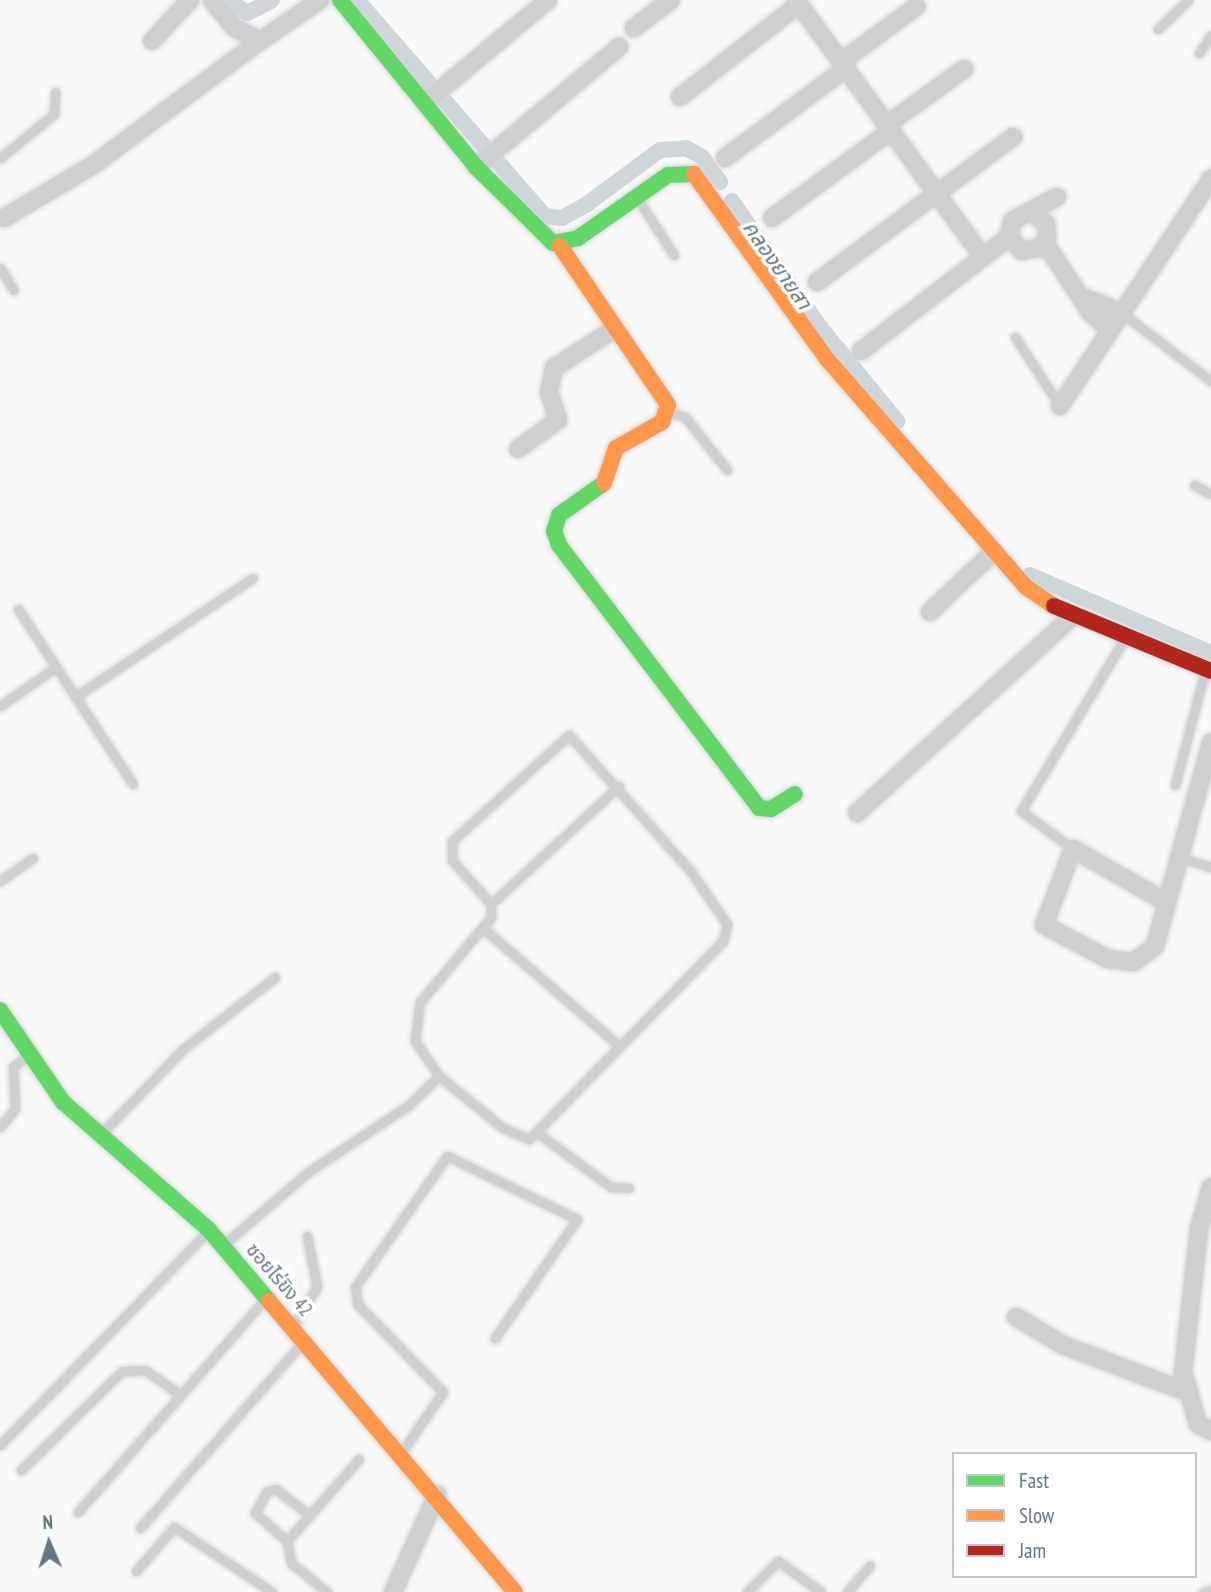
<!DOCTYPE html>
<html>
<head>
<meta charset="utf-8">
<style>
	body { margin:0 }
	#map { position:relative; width:1211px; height:1592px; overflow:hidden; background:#f9f9f9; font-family:"PT Sans Narrow","Noto Sans Thai",sans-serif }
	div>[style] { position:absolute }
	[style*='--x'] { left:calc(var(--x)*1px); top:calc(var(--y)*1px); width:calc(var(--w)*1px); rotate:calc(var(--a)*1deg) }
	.canal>* { height:16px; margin:-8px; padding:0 8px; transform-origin:8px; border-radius:8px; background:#ced6d9 }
	.roads { filter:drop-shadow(0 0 2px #d5d6d7) drop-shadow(0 0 2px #d5d6d7) }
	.lane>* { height:9px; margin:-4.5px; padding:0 4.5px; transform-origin:4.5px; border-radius:4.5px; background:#cecfd0 }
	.street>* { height:18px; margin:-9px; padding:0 9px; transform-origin:9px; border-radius:9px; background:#cecfd0 }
	.fast>* { height:16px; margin:-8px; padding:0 8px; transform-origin:8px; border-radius:8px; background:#63d668 }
	.slow>* { height:16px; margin:-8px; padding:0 8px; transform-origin:8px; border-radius:8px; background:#ff974d }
	.jam>* { height:16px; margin:-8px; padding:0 8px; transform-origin:8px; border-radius:8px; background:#b3261e }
	span { translate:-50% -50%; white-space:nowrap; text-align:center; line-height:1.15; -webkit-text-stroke:7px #fff; paint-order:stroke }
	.street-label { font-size:19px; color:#657683 }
	.water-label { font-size:21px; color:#60757c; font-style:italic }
	.legend { position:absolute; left:952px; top:1452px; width:245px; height:126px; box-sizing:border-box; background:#fff; border:2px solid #c1c8cd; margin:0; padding:9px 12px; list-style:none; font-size:21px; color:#657683 }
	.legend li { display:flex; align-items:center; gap:14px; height:35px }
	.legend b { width:35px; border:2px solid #c1c8cd }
	.north { position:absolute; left:14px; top:1508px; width:70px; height:70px; -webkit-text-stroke:5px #fff; paint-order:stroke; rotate:357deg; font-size:19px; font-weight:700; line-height:28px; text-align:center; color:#657683 }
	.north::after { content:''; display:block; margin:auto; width:24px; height:32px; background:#657683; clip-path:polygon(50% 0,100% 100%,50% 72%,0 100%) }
</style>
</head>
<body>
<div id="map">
	<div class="canal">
		<i style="--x:229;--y:0;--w:22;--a:36"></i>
		<i style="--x:247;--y:13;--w:28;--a:-27"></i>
		<i style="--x:357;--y:0;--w:286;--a:49"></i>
		<i style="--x:545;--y:216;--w:17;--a:7"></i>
		<i style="--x:562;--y:218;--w:29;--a:-29"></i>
		<i style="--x:587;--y:204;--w:91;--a:-36.5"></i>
		<i style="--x:660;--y:150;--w:26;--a:-4"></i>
		<i style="--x:686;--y:148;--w:18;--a:29"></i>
		<i style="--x:702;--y:157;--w:31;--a:54"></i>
		<i style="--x:732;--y:201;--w:154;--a:55.1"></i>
		<i style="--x:820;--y:327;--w:122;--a:50.7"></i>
		<i style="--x:1030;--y:575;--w:197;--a:23.3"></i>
	</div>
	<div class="roads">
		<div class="lane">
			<i style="--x:1158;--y:29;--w:42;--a:-44"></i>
			<i style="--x:1199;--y:53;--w:22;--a:-56"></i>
			<i style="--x:0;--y:158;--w:70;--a:-39.2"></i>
			<i style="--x:54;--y:114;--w:22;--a:-87"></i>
			<i style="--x:637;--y:198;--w:68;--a:57"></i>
			<i style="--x:0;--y:268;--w:26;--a:58"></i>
			<i style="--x:1122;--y:313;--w:112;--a:37.4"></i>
			<i style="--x:1015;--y:337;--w:82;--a:56.9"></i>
			<i style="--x:669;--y:412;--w:17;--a:17"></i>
			<i style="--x:685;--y:417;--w:68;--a:51.6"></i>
			<i style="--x:1194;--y:485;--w:19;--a:28"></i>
			<i style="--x:56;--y:667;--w:140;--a:56.7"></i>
			<i style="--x:75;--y:697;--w:214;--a:-33.8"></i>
			<i style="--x:0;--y:706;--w:68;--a:-34.9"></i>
			<i style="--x:56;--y:667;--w:69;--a:-123.2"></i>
			<i style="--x:1175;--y:785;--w:118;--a:-75.3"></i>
			<i style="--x:1073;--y:849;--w:64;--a:-143.8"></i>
			<i style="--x:1021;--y:811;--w:202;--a:-59"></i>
			<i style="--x:1178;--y:857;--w:34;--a:17"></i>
			<i style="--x:0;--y:881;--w:40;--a:-34.9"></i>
			<i style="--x:491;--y:904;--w:174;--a:-42.7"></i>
			<i style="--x:483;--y:928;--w:179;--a:40.9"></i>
			<i style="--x:0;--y:1127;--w:23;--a:-50"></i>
			<i style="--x:15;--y:1109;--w:42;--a:-92.7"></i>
			<i style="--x:13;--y:1067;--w:19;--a:-39"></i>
			<i style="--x:101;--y:1134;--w:117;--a:-46"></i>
			<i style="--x:182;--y:1050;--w:118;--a:-38.1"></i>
			<i style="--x:539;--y:1134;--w:89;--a:36.4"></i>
			<i style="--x:611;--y:1187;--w:18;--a:3"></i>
			<i style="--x:222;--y:1246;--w:113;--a:-40.7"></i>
			<i style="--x:308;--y:1172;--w:121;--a:-33.6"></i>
			<i style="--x:409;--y:1105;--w:42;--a:-44"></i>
			<i style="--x:439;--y:1076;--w:42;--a:-124.4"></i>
			<i style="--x:415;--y:1041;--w:39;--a:-83"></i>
			<i style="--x:420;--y:1002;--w:111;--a:-50.1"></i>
			<i style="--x:491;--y:917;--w:13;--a:-90"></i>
			<i style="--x:491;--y:904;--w:59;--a:-131.6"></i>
			<i style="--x:452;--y:860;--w:19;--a:-90"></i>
			<i style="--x:452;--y:841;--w:158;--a:-42.2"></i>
			<i style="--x:569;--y:735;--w:180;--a:48.2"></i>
			<i style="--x:689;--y:869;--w:67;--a:55.4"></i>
			<i style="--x:727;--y:924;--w:17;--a:103"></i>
			<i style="--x:723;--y:941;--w:277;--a:134.4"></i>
			<i style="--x:529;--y:1139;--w:28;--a:-157"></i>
			<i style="--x:503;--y:1128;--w:82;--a:-140.9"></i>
			<i style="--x:293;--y:1326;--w:46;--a:-58.4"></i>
			<i style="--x:317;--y:1287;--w:52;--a:-101.1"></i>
			<i style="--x:0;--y:1445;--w:300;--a:-45.8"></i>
			<i style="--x:401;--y:1453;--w:74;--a:-55.5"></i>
			<i style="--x:443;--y:1392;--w:122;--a:-134.3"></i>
			<i style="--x:358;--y:1305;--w:18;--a:-99"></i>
			<i style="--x:355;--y:1287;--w:160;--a:-54.9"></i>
			<i style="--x:447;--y:1156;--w:144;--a:25.9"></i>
			<i style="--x:577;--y:1219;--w:145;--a:124.6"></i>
			<i style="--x:21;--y:1470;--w:141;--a:-44.4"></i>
			<i style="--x:122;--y:1371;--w:23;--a:-2"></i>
			<i style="--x:145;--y:1370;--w:40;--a:34.9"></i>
			<i style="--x:78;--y:1512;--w:285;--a:-48.7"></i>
			<i style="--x:140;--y:1528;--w:246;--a:-48.8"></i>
			<i style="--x:287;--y:1541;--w:43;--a:-138.8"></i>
			<i style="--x:255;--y:1513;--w:25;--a:-61"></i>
			<i style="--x:267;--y:1491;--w:9;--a:-13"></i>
			<i style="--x:276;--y:1489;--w:42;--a:38.2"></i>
			<i style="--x:136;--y:1571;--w:58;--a:-49.2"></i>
			<i style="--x:174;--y:1527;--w:118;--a:33.6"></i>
			<i style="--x:327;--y:1592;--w:46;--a:-141.1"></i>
			<i style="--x:291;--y:1563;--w:22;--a:-100"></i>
			<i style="--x:287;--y:1541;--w:109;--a:-48.7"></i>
			<i style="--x:747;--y:1592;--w:44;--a:-45"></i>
			<i style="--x:778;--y:1561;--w:53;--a:35.8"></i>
			<i style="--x:847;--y:1592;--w:35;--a:-49"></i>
			<i style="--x:1204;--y:1592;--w:7;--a:-16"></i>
		</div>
		<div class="street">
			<i style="--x:212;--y:0;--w:36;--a:51"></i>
			<i style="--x:235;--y:28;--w:28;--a:27"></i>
			<i style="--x:260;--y:41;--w:73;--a:-34.3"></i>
			<i style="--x:796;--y:0;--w:316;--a:54"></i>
			<i style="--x:634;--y:28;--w:46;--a:-37.1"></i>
			<i style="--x:152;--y:41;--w:56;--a:-47.2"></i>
			<i style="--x:841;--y:62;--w:94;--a:-36.4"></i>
			<i style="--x:680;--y:97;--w:151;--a:-38"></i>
			<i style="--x:428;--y:100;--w:156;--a:-39.8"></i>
			<i style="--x:888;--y:124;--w:94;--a:-35.9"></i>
			<i style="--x:725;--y:158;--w:151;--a:-36.6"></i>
			<i style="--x:476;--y:167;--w:187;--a:-40"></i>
			<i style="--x:1033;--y:213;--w:17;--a:40"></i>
			<i style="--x:1046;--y:224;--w:13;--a:86"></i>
			<i style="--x:1047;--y:237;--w:12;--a:121"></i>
			<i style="--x:1041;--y:247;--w:19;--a:168"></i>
			<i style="--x:1022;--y:251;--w:19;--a:-133"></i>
			<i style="--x:1009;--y:237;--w:16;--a:-79"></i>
			<i style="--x:1012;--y:221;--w:51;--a:-28.1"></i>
			<i style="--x:4;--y:218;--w:104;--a:-30.8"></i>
			<i style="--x:93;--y:165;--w:208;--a:-36.6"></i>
			<i style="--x:772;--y:218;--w:149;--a:-36.3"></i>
			<i style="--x:1045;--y:243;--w:82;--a:56.9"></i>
			<i style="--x:1090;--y:312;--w:27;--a:42"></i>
			<i style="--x:817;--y:282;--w:244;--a:-36.5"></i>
			<i style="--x:1088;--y:299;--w:35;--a:22"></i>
			<i style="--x:861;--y:351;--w:187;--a:-37.6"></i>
			<i style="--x:1060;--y:406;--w:273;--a:-56.4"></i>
			<i style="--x:518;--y:449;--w:49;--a:-35.9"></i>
			<i style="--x:558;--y:420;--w:29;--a:-108"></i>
			<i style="--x:549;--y:392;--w:25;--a:-78"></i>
			<i style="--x:554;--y:368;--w:72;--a:-33"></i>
			<i style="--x:930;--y:612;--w:86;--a:-43.6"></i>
			<i style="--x:857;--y:813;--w:291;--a:-42.4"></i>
			<i style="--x:1166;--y:902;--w:107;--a:-150.3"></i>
			<i style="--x:1073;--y:849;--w:81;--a:110.9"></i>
			<i style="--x:1044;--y:925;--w:72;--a:28"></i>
			<i style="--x:1108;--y:959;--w:26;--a:7"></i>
			<i style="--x:1134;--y:962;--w:26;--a:-37"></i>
			<i style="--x:1155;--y:946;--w:211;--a:-74.6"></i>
			<i style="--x:1211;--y:1187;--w:44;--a:105.9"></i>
			<i style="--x:1199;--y:1229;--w:144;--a:96.4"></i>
			<i style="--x:1183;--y:1372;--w:54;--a:73.9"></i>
			<i style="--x:1198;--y:1424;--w:15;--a:28"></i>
			<i style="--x:1016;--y:1317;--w:55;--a:30.8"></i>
			<i style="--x:1063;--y:1345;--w:133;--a:20.8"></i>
			<i style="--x:393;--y:1592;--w:107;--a:-65.6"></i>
		</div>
		<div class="fast">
			<i style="--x:340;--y:0;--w:215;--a:50.8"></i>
			<i style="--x:476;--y:167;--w:108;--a:44.6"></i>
			<i style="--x:553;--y:243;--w:25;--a:-11"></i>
			<i style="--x:578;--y:238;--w:110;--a:-35"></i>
			<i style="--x:668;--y:175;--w:26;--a:-2"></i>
			<i style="--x:604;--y:483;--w:55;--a:144.6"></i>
			<i style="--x:559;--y:515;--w:17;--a:107"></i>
			<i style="--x:554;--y:531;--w:15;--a:70"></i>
			<i style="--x:559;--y:545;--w:330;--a:52.7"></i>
			<i style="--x:759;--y:808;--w:12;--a:5"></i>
			<i style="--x:771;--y:809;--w:28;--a:-32"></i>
			<i style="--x:0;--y:1010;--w:112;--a:55.6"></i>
			<i style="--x:63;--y:1102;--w:194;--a:41.2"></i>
			<i style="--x:209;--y:1230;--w:93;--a:49.8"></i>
		</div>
		<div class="slow">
			<i style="--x:694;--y:174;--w:228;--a:54.3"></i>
			<i style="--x:827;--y:359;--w:303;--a:48.9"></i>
			<i style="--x:1026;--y:587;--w:34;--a:34"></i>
			<i style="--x:560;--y:246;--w:192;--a:55.8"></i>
			<i style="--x:668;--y:405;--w:18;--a:109"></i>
			<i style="--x:662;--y:422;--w:53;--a:150.5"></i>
			<i style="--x:616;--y:448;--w:37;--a:109"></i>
			<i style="--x:269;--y:1301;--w:381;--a:49.8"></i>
		</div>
		<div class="jam">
			<i style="--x:1054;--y:606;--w:170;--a:22.5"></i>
		</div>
	</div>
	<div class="street-label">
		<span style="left:279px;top:1280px;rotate:49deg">ซอยไร่ขิง 42</span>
	</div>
	<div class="water-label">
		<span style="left:777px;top:265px;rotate:55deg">คลองยายสา</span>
	</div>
	<ul class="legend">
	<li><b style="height:9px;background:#63d668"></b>Fast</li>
	<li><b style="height:9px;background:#ff974d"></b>Slow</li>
	<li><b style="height:9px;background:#b3261e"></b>Jam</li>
	</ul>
	<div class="north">N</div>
</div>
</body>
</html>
